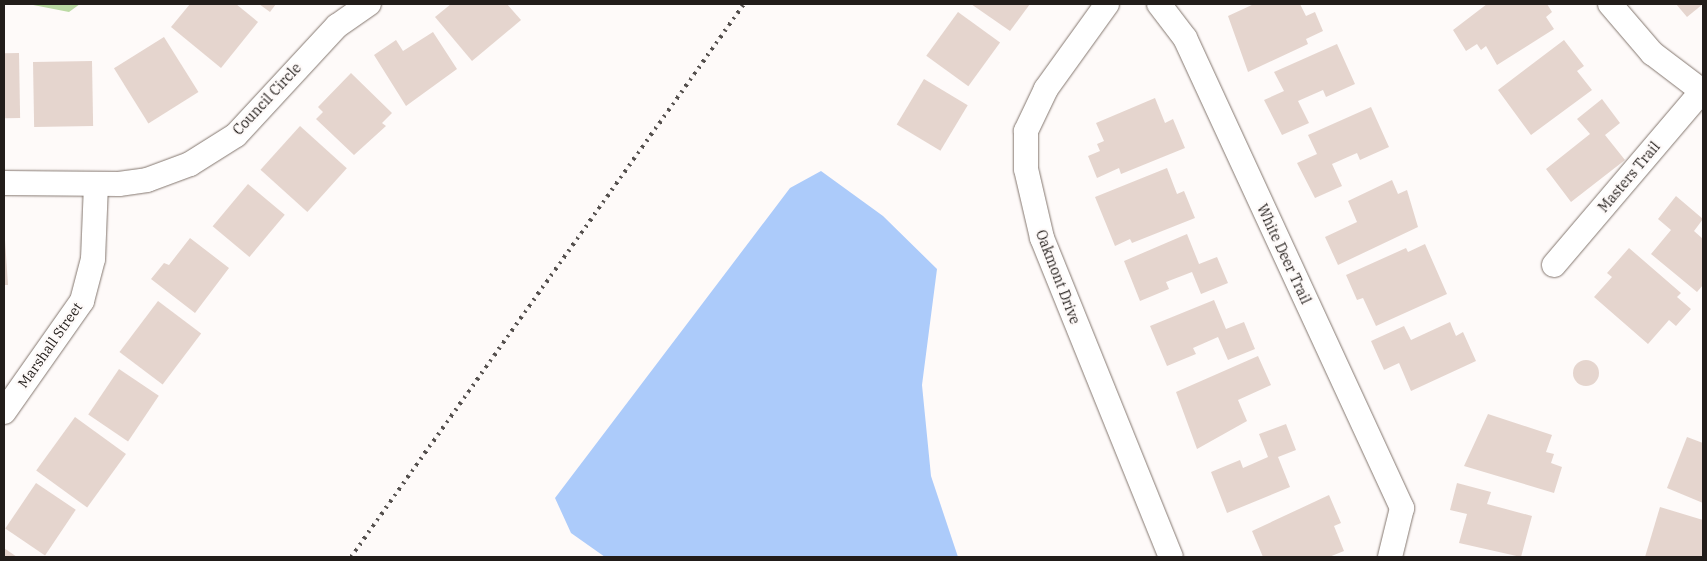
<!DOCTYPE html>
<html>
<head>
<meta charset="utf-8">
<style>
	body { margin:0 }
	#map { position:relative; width:1707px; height:561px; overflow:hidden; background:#fefaf9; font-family:"IBM Plex Serif",serif }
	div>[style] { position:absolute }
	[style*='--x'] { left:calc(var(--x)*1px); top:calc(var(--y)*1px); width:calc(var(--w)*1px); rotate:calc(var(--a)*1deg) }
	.green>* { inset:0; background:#bbdaa4 }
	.water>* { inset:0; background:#accbfa }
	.building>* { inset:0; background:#e5d5ce; transform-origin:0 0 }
	.round { border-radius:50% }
	.roads { filter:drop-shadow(0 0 1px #84776f) drop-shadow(0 0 1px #84776f) }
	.minor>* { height:24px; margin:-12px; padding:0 12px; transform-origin:12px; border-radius:12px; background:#fff }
	.rail>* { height:4px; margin-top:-2px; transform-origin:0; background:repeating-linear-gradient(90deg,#534e4c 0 2.5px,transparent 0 7.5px) }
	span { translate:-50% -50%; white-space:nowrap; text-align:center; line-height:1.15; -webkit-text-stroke:4.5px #fefaf9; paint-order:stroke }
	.street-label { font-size:14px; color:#221d1a }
	.frame { position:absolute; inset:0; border:5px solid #221d1a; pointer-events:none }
</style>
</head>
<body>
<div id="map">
	<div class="green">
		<i style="clip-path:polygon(28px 4px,80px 4px,69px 12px)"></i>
	</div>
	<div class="water">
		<i style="clip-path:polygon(821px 171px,883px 216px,937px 269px,922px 385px,931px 476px,958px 557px,605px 557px,571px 533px,555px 498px,790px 188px)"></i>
	</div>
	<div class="building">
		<i style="clip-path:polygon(190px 4px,236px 4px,258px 22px,221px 68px,171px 27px)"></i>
		<i style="clip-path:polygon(259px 4px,276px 4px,270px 12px)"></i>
		<i style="clip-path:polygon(451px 4px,507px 4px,521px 20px,472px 61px,435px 17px)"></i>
		<i style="clip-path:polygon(971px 4px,1030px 4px,1010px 31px)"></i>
		<i style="clip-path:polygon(1254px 4px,1300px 4px,1306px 16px,1315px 12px,1323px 31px,1306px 39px,1308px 44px,1248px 72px,1228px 16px)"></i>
		<i style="clip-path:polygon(1487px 4px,1547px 4px,1552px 12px,1546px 17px,1554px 29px,1497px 65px,1486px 46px,1481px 50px,1477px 44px,1466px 51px,1453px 30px)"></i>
		<i style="clip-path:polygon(1676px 4px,1703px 4px,1687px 17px)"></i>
		<i style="left:958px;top:12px;width:52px;height:54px;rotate:36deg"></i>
		<i style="clip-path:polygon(433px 32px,457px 69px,406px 106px,374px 55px,396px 40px,403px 51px)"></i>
		<i style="left:164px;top:37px;width:65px;height:59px;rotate:58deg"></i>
		<i style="clip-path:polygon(1564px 40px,1584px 66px,1577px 71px,1592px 90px,1531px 135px,1498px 90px)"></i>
		<i style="clip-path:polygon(1337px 44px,1355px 84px,1326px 97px,1323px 90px,1298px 101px,1309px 123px,1282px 135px,1264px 100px,1284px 91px,1274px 72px)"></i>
		<i style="left:19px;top:53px;width:65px;height:15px;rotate:89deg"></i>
		<i style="left:92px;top:61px;width:65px;height:59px;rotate:89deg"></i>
		<i style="clip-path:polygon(351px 73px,392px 113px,382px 123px,386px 126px,354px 155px,316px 119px,323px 112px,318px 107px)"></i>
		<i style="left:924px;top:79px;width:51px;height:53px;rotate:31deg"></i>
		<i style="clip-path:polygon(1155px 98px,1165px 123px,1173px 119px,1185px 148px,1121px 174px,1119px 168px,1097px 178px,1088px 156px,1100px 151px,1097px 144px,1104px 141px,1096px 123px)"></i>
		<i style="clip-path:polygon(1602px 99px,1620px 123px,1605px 135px,1625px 160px,1571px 202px,1546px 169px,1590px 134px,1577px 119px)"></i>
		<i style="clip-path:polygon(1371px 107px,1389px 147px,1360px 160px,1357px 153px,1332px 164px,1342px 186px,1315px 198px,1297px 163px,1317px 154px,1308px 135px)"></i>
		<i style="left:300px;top:126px;width:63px;height:59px;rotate:42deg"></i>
		<i style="clip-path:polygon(1167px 168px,1177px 194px,1184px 191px,1195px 218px,1132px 243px,1130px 239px,1115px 246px,1095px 197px)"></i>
		<i style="clip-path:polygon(1392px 180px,1398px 194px,1407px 190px,1418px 227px,1338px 265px,1325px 237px,1357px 222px,1348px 201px)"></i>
		<i style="left:248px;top:184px;width:48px;height:55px;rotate:40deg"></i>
		<i style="clip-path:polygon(1676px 196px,1703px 219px,1694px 231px,1703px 239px,1703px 285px,1697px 292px,1651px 254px,1671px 230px,1658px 219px)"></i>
		<i style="clip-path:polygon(4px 225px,8px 285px,4px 285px)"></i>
		<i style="clip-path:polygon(1187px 234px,1199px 264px,1217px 257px,1228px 283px,1201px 294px,1192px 272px,1166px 282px,1169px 289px,1140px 301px,1124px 261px)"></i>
		<i style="clip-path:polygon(190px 238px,229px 268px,195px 313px,151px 279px,164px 263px,169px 265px)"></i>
		<i style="clip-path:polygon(1425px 244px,1447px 294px,1376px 326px,1363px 298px,1357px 300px,1346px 275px,1406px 248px,1408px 252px)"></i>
		<i style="clip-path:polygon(1629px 248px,1681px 293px,1677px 297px,1691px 309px,1676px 326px,1669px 320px,1648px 344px,1594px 297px,1612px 277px,1607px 273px)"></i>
		<i style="clip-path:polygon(1214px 300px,1226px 329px,1244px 322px,1255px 349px,1228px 360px,1218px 337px,1193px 348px,1196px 354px,1167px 366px,1150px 326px)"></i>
		<i style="left:158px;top:301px;width:54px;height:64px;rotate:37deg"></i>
		<i style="clip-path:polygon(1450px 322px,1456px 336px,1463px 332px,1476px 361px,1411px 391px,1399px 363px,1384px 370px,1371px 341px,1404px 326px,1411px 340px)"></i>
		<i style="clip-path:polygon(1258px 356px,1271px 385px,1238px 400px,1247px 421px,1197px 449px,1176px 392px)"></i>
		<i class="round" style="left:1573px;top:360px;width:26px;height:26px"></i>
		<i style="left:119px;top:369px;width:48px;height:55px;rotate:34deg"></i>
		<i style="clip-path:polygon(1488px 414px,1552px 435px,1546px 452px,1554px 454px,1551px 463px,1562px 467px,1554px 493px,1464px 466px)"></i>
		<i style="left:75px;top:417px;width:63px;height:66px;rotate:36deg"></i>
		<i style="clip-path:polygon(1286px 424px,1296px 450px,1278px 457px,1290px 487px,1227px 513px,1211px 472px,1240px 460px,1243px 468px,1268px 457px,1259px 434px)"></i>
		<i style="clip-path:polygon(1687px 437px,1703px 443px,1703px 503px,1667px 488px)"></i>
		<i style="left:36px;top:483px;width:48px;height:55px;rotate:34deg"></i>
		<i style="clip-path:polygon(1457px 483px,1491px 492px,1487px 504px,1532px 516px,1521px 557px,1459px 543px,1467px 514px,1450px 510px)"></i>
		<i style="clip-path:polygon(1329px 495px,1341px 523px,1334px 526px,1344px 551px,1329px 557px,1263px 557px,1252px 531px)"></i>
		<i style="clip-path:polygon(1660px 507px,1703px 520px,1703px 557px,1645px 557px)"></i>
		<i style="clip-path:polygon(4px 548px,17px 557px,4px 557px)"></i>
	</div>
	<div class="roads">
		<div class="minor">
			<i style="--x:1107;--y:4;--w:105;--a:125.7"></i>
			<i style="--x:1046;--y:89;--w:47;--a:115.5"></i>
			<i style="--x:1026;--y:131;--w:38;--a:90"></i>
			<i style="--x:1026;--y:169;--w:71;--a:76.9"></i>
			<i style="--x:1042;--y:238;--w:344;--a:68"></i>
			<i style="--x:1159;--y:4;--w:43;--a:52.6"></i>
			<i style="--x:1185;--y:38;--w:518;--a:65.22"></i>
			<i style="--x:1402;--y:508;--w:50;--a:103.8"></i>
			<i style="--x:1610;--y:4;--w:65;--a:49.4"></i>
			<i style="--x:1652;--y:53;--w:63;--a:37.2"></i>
			<i style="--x:4;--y:183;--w:115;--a:0.5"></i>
			<i style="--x:119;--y:184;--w:28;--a:-8"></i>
			<i style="--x:147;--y:180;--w:46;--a:-20.4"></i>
			<i style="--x:190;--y:164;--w:54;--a:-32.2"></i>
			<i style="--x:236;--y:135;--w:149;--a:-47.2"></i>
			<i style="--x:337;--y:26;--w:39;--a:-35"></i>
			<i style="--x:1554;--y:265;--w:230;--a:-49.6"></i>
			<i style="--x:4;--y:412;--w:136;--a:-54.9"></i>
			<i style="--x:82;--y:301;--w:43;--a:-75.3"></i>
			<i style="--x:93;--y:259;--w:74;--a:-87.7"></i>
		</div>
	</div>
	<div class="rail">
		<i style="--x:351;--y:557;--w:678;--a:-54.6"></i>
	</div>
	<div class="street-label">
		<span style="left:267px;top:99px;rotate:-47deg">Council Circle</span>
		<span style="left:1629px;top:177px;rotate:-50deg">Masters Trail</span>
		<span style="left:1284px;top:254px;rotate:65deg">White Deer Trail</span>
		<span style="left:1058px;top:277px;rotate:69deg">Oakmont Drive</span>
		<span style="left:50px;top:345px;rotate:-55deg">Marshall Street</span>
	</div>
	<div class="frame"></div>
</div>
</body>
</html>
